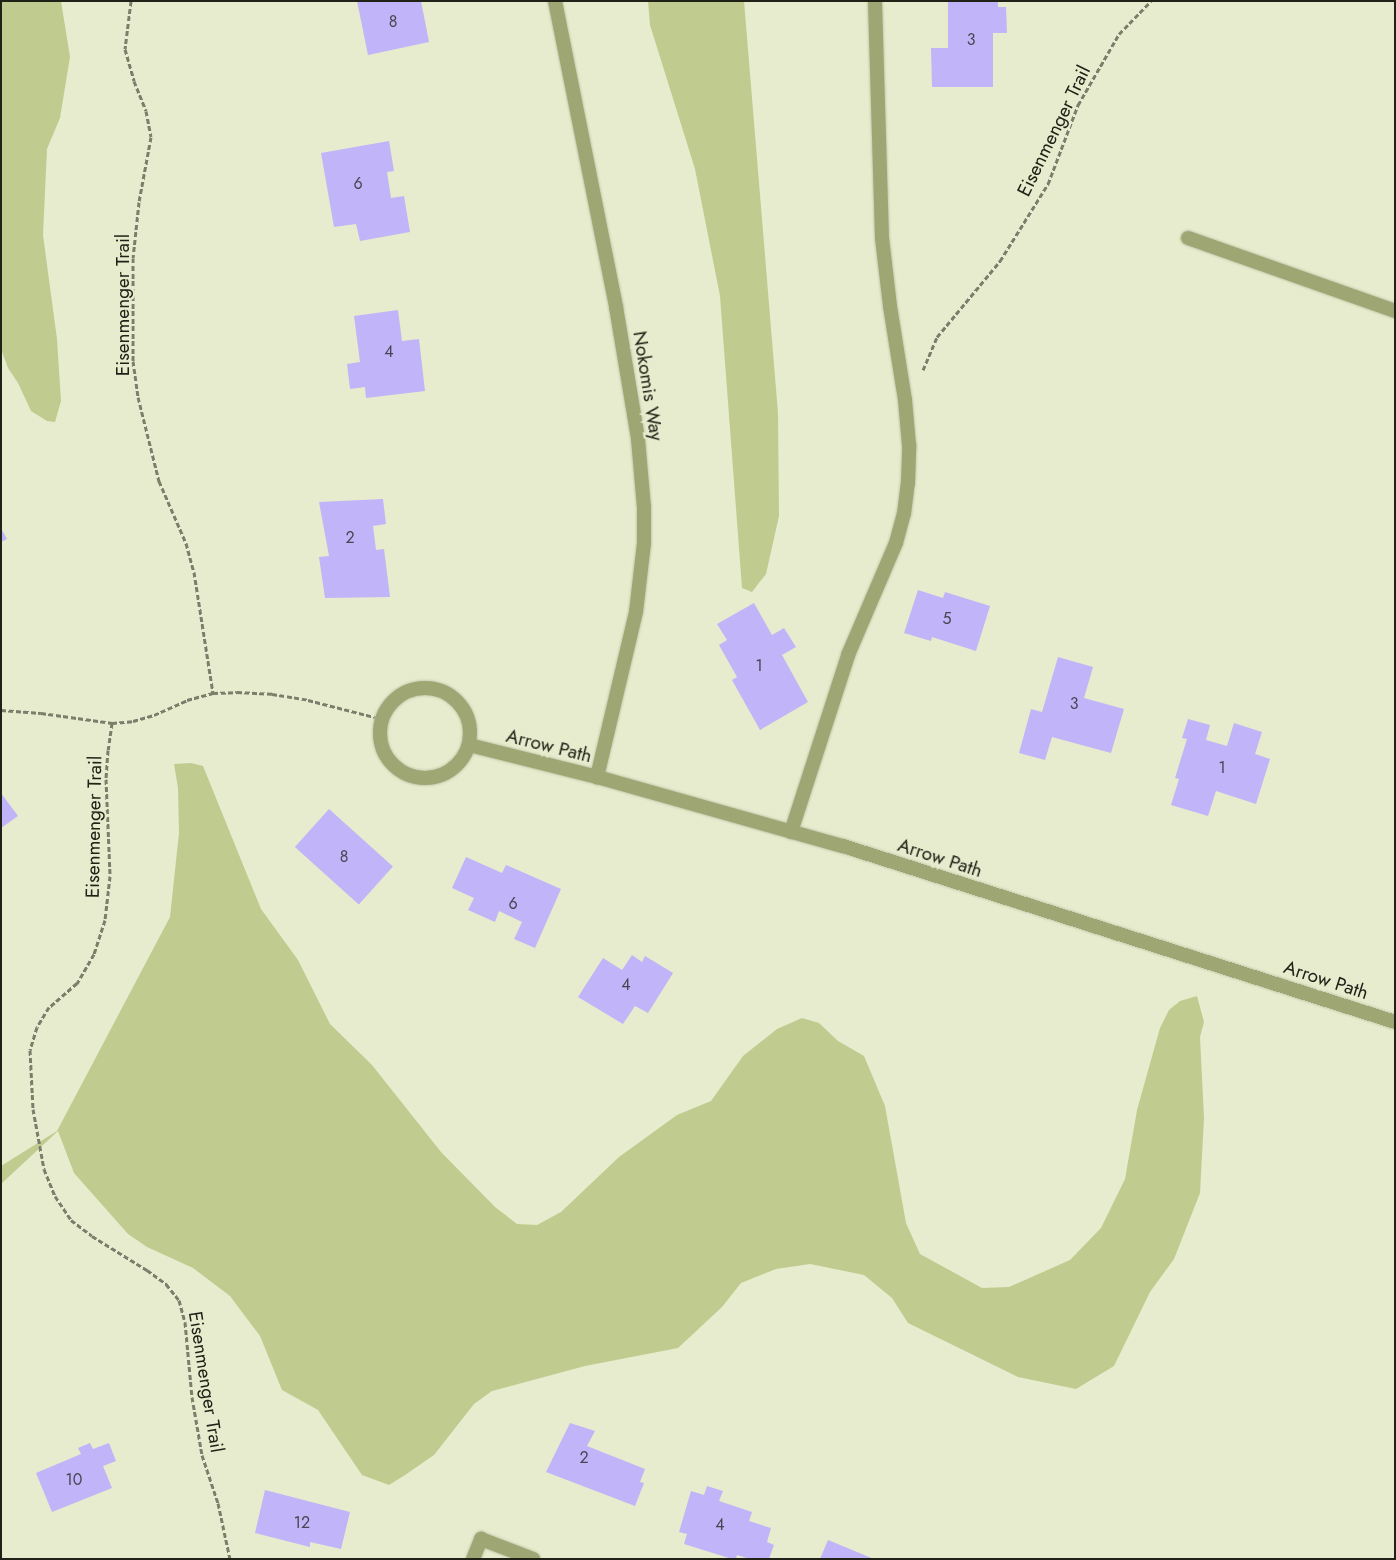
<!DOCTYPE html>
<html>
<head>
<meta charset="utf-8">
<style>
	body { margin:0 }
	#map { position:relative; width:1396px; height:1560px; overflow:hidden; background:#e6eccd; font-family:Jost,sans-serif }
	div>[style] { position:absolute }
	[style*='--x'] { left:calc(var(--x)*1px); top:calc(var(--y)*1px); width:calc(var(--w)*1px); rotate:calc(var(--a)*1deg) }
	.green>* { inset:0; background:#c0cb90 }
	.building>* { inset:0; background:#c1b4f9; transform-origin:0 0 }
	.path>* { height:3px; margin-top:-1.5px; transform-origin:0; background:repeating-linear-gradient(90deg,#7a7e6a 0 5px,transparent 0 7.5px) }
	.roads { filter:drop-shadow(0 0 1px #c2c8ac) drop-shadow(0 0 1px #c2c8ac) }
	.service>* { height:14px; margin:-7px; padding:0 7px; transform-origin:7px; border-radius:7px; background:#9ea774 }
	.service>.ring { margin:-7px; padding:0; box-sizing:content-box; background:none; border:14px solid #9ea774; border-radius:50% }
	.minor>* { height:14px; margin:-7px; padding:0 7px; transform-origin:7px; border-radius:7px; background:#9ea774 }
	span { translate:-50% -50%; white-space:nowrap; text-align:center; line-height:1.15; -webkit-text-stroke:4.5px #e6eccd; paint-order:stroke }
	.number-label { font-size:16px; color:#484650 }
	.number-label span { -webkit-text-stroke-width:0 }
	.street-label { font-size:19px; color:#202217 }
	.frame { position:absolute; inset:0; border:2px solid #202217; pointer-events:none }
</style>
</head>
<body>
<div id="map">
	<div class="green">
		<i style="clip-path:polygon(1px 1px,61px 1px,70px 57px,60px 118px,47px 149px,43px 235px,57px 339px,61px 401px,55px 422px,47px 421px,31px 411px,18px 383px,8px 368px,1px 349px)"></i>
		<i style="clip-path:polygon(648px 1px,744px 1px,778px 413px,779px 516px,766px 574px,752px 592px,742px 588px,720px 296px,695px 169px,650px 25px)"></i>
		<i style="clip-path:polygon(191px 763px,203px 766px,261px 909px,298px 960px,330px 1024px,372px 1065px,441px 1152px,495px 1207px,517px 1224px,537px 1225px,561px 1212px,619px 1157px,677px 1115px,711px 1101px,743px 1056px,777px 1029px,802px 1018px,819px 1023px,838px 1041px,864px 1056px,885px 1106px,906px 1223px,920px 1254px,982px 1288px,1009px 1287px,1070px 1260px,1101px 1228px,1125px 1179px,1137px 1110px,1160px 1028px,1169px 1010px,1180px 1001px,1197px 996px,1204px 1022px,1200px 1037px,1204px 1118px,1200px 1193px,1174px 1259px,1150px 1292px,1114px 1366px,1076px 1389px,1018px 1377px,908px 1323px,892px 1298px,864px 1275px,810px 1264px,776px 1269px,741px 1283px,722px 1307px,678px 1348px,585px 1366px,492px 1391px,474px 1404px,434px 1455px,405px 1475px,389px 1485px,362px 1475px,318px 1410px,282px 1390px,260px 1336px,230px 1296px,193px 1268px,147px 1247px,128px 1234px,74px 1173px,58px 1131px,1px 1184px,1px 1166px,57px 1131px,170px 917px,179px 833px,178px 788px,174px 764px)"></i>
	</div>
	<div class="building">
		<i style="clip-path:polygon(357px 1px,421px 1px,429px 42px,368px 55px)"></i>
		<i style="clip-path:polygon(948px 1px,998px 1px,998px 7px,1006px 7px,1007px 33px,993px 33px,993px 87px,932px 87px,931px 48px,948px 48px)"></i>
		<i style="clip-path:polygon(389px 141px,394px 171px,387px 172px,391px 198px,404px 196px,410px 232px,360px 241px,356px 224px,334px 227px,321px 153px)"></i>
		<i style="clip-path:polygon(398px 310px,402px 341px,419px 339px,425px 391px,366px 398px,365px 387px,350px 389px,347px 364px,360px 362px,354px 316px)"></i>
		<i style="clip-path:polygon(383px 499px,386px 524px,373px 526px,376px 550px,384px 549px,390px 597px,325px 598px,319px 557px,329px 556px,319px 502px)"></i>
		<i style="clip-path:polygon(1px 528px,7px 539px,1px 542px)"></i>
		<i style="clip-path:polygon(918px 590px,943px 598px,945px 592px,990px 606px,976px 651px,932px 637px,931px 641px,904px 633px)"></i>
		<i style="clip-path:polygon(754px 603px,772px 635px,784px 628px,796px 647px,782px 655px,808px 702px,760px 730px,732px 680px,737px 677px,719px 645px,727px 640px,717px 624px)"></i>
		<i style="clip-path:polygon(1058px 657px,1093px 667px,1084px 698px,1124px 709px,1111px 753px,1052px 737px,1045px 760px,1019px 753px,1031px 709px,1042px 712px)"></i>
		<i style="clip-path:polygon(1188px 719px,1210px 725px,1206px 740px,1227px 746px,1234px 723px,1262px 732px,1255px 754px,1270px 759px,1256px 804px,1216px 791px,1208px 816px,1171px 805px,1179px 779px,1175px 778px,1187px 739px,1182px 738px)"></i>
		<i style="clip-path:polygon(1px 793px,18px 816px,1px 828px)"></i>
		<i style="left:329px;top:809px;width:86px;height:51px;rotate:42deg"></i>
		<i style="clip-path:polygon(466px 857px,502px 873px,506px 865px,561px 889px,535px 948px,514px 939px,522px 922px,499px 911px,495px 922px,468px 910px,474px 898px,452px 888px)"></i>
		<i style="clip-path:polygon(632px 955px,642px 962px,645px 956px,673px 973px,648px 1013px,635px 1006px,623px 1024px,578px 997px,603px 958px,622px 970px)"></i>
		<i style="clip-path:polygon(570px 1423px,595px 1431px,587px 1446px,645px 1469px,640px 1482px,644px 1483px,635px 1506px,546px 1472px)"></i>
		<i style="clip-path:polygon(90px 1443px,93px 1449px,109px 1443px,116px 1461px,103px 1466px,112px 1488px,52px 1512px,36px 1473px,81px 1454px,78px 1448px)"></i>
		<i style="clip-path:polygon(707px 1486px,723px 1491px,719px 1501px,752px 1512px,749px 1521px,771px 1528px,767px 1542px,774px 1545px,769px 1559px,750px 1559px,737px 1555px,736px 1559px,732px 1559px,684px 1544px,687px 1534px,679px 1532px,691px 1491px,704px 1495px)"></i>
		<i style="clip-path:polygon(265px 1490px,350px 1512px,341px 1549px,310px 1542px,310px 1547px,255px 1533px)"></i>
		<i style="clip-path:polygon(828px 1540px,874px 1559px,820px 1559px)"></i>
	</div>
	<div class="path">
		<i style="--x:131;--y:1;--w:48;--a:97.1"></i>
		<i style="--x:125;--y:49;--w:33;--a:74"></i>
		<i style="--x:134;--y:81;--w:32;--a:68"></i>
		<i style="--x:146;--y:111;--w:26;--a:79"></i>
		<i style="--x:151;--y:137;--w:66;--a:100.5"></i>
		<i style="--x:139;--y:202;--w:56;--a:96.1"></i>
		<i style="--x:133;--y:258;--w:103;--a:90"></i>
		<i style="--x:133;--y:361;--w:36;--a:82"></i>
		<i style="--x:138;--y:397;--w:87;--a:76"></i>
		<i style="--x:159;--y:481;--w:68;--a:66.5"></i>
		<i style="--x:186;--y:543;--w:30;--a:75"></i>
		<i style="--x:194;--y:572;--w:122;--a:81.1"></i>
		<i style="--x:923;--y:370;--w:36;--a:-67"></i>
		<i style="--x:937;--y:337;--w:99;--a:-50.3"></i>
		<i style="--x:1000;--y:261;--w:91;--a:-58.1"></i>
		<i style="--x:1048;--y:184;--w:85;--a:-69.2"></i>
		<i style="--x:1078;--y:105;--w:82;--a:-60"></i>
		<i style="--x:1119;--y:34;--w:46;--a:-45.9"></i>
		<i style="--x:1;--y:710;--w:40;--a:4.3"></i>
		<i style="--x:41;--y:713;--w:72;--a:8"></i>
		<i style="--x:112;--y:723;--w:21;--a:-5"></i>
		<i style="--x:133;--y:721;--w:22;--a:-16"></i>
		<i style="--x:154;--y:715;--w:36;--a:-24"></i>
		<i style="--x:187;--y:700;--w:27;--a:-15"></i>
		<i style="--x:213;--y:693;--w:24;--a:-2"></i>
		<i style="--x:237;--y:692;--w:35;--a:3"></i>
		<i style="--x:272;--y:694;--w:36;--a:9"></i>
		<i style="--x:308;--y:700;--w:76;--a:14.4"></i>
		<i style="--x:112;--y:723;--w:27;--a:98"></i>
		<i style="--x:108;--y:750;--w:29;--a:94"></i>
		<i style="--x:106;--y:779;--w:97;--a:87.6"></i>
		<i style="--x:110;--y:876;--w:44;--a:96.5"></i>
		<i style="--x:105;--y:920;--w:36;--a:108"></i>
		<i style="--x:94;--y:954;--w:34;--a:120"></i>
		<i style="--x:77;--y:983;--w:37;--a:139"></i>
		<i style="--x:49;--y:1007;--w:23;--a:121"></i>
		<i style="--x:37;--y:1027;--w:24;--a:107"></i>
		<i style="--x:30;--y:1050;--w:59;--a:87.1"></i>
		<i style="--x:33;--y:1109;--w:61;--a:79.6"></i>
		<i style="--x:44;--y:1169;--w:29;--a:68"></i>
		<i style="--x:55;--y:1196;--w:29;--a:56"></i>
		<i style="--x:71;--y:1220;--w:26;--a:37"></i>
		<i style="--x:92;--y:1236;--w:65;--a:31.7"></i>
		<i style="--x:147;--y:1270;--w:24;--a:36"></i>
		<i style="--x:166;--y:1284;--w:21;--a:51"></i>
		<i style="--x:179;--y:1300;--w:23;--a:75"></i>
		<i style="--x:185;--y:1322;--w:75;--a:84.7"></i>
		<i style="--x:192;--y:1397;--w:59;--a:80.2"></i>
		<i style="--x:202;--y:1455;--w:51;--a:71.6"></i>
		<i style="--x:218;--y:1503;--w:57;--a:77.9"></i>
	</div>
	<div class="roads">
		<div class="service">
			<i style="--x:1188;--y:238;--w:219;--a:19.4"></i>
			<i class="ring" style="left:380px;top:688px;width:76px;height:76px"></i>
			<i style="--x:791;--y:832;--w:186;--a:-72.1"></i>
			<i style="--x:848;--y:655;--w:122;--a:-66.8"></i>
			<i style="--x:896;--y:543;--w:30;--a:-75"></i>
			<i style="--x:904;--y:514;--w:31;--a:-83"></i>
			<i style="--x:908;--y:483;--w:38;--a:-88"></i>
			<i style="--x:909;--y:445;--w:45;--a:-95.1"></i>
			<i style="--x:905;--y:400;--w:95;--a:-99.1"></i>
			<i style="--x:890;--y:306;--w:68;--a:-96.7"></i>
			<i style="--x:882;--y:238;--w:237;--a:-91.7"></i>
		</div>
		<div class="minor">
			<i style="--x:555;--y:1;--w:312;--a:78.7"></i>
			<i style="--x:616;--y:307;--w:134;--a:80.5"></i>
			<i style="--x:638;--y:439;--w:68;--a:85"></i>
			<i style="--x:644;--y:507;--w:36;--a:90"></i>
			<i style="--x:644;--y:543;--w:69;--a:96.6"></i>
			<i style="--x:636;--y:612;--w:170;--a:103.3"></i>
			<i style="--x:469;--y:745;--w:132;--a:14"></i>
			<i style="--x:597;--y:777;--w:255;--a:15.7"></i>
			<i style="--x:843;--y:846;--w:579;--a:17.68"></i>
			<i style="--x:473;--y:1559;--w:22;--a:-68"></i>
			<i style="--x:481;--y:1539;--w:56;--a:21"></i>
		</div>
	</div>
	<div class="number-label">
		<span style="left:393px;top:22px">8</span>
		<span style="left:971px;top:40px">3</span>
		<span style="left:358px;top:184px">6</span>
		<span style="left:389px;top:352px">4</span>
		<span style="left:350px;top:538px">2</span>
		<span style="left:947px;top:619px">5</span>
		<span style="left:759px;top:666px">1</span>
		<span style="left:1074px;top:704px">3</span>
		<span style="left:1222px;top:768px">1</span>
		<span style="left:344px;top:857px">8</span>
		<span style="left:513px;top:904px">6</span>
		<span style="left:626px;top:985px">4</span>
		<span style="left:584px;top:1458px">2</span>
		<span style="left:74px;top:1480px">10</span>
		<span style="left:302px;top:1523px">12</span>
		<span style="left:720px;top:1525px">4</span>
	</div>
	<div class="street-label">
		<span style="left:1054px;top:131px;rotate:-64deg">Eisenmenger Trail</span>
		<span style="left:123px;top:305px;rotate:-90deg">Eisenmenger Trail</span>
		<span style="left:648px;top:386px;rotate:81deg">Nokomis Way</span>
		<span style="left:549px;top:746px;rotate:14deg">Arrow Path</span>
		<span style="left:94px;top:827px;rotate:-89deg">Eisenmenger Trail</span>
		<span style="left:940px;top:858px;rotate:18deg">Arrow Path</span>
		<span style="left:1326px;top:980px;rotate:18deg">Arrow Path</span>
		<span style="left:206px;top:1382px;rotate:81deg">Eisenmenger Trail</span>
	</div>
	<div class="frame"></div>
</div>
</body>
</html>
